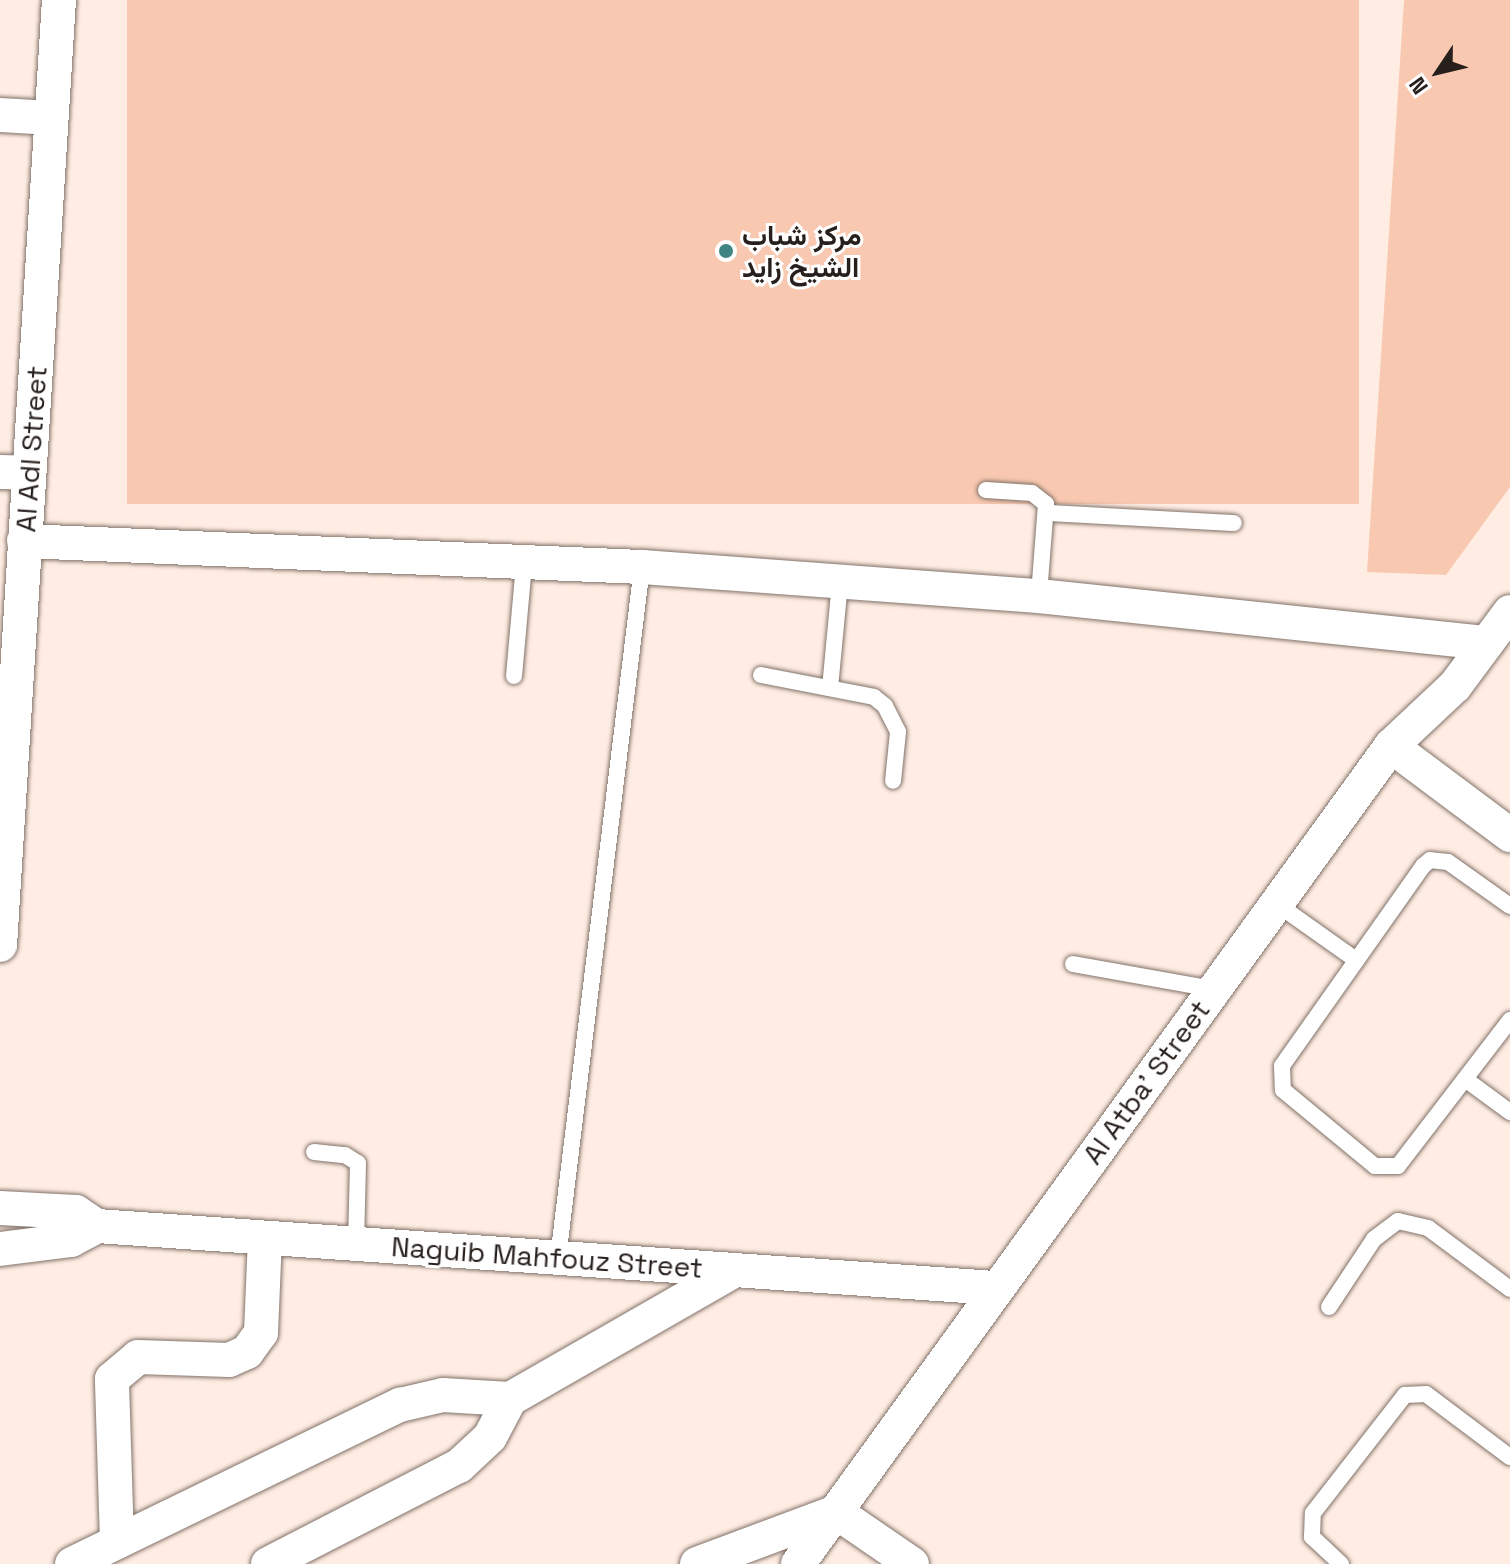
<!DOCTYPE html>
<html>
<head>
<meta charset="utf-8">
<style>
	body { margin:0 }
	#map { position:relative; width:1510px; height:1564px; overflow:hidden; background:#ffede3; font-family:"Space Grotesk",Vazirmatn,sans-serif }
	div>[style] { position:absolute }
	[style*='--x'] { left:calc(var(--x)*1px); top:calc(var(--y)*1px); width:calc(var(--w)*1px); rotate:calc(var(--a)*1deg) }
	.green>* { inset:0; background:#f8c9b0; transform-origin:0 0 }
	.roads { filter:drop-shadow(0 0 2px #817269) drop-shadow(0 0 2px #817269) }
	.service>* { height:16px; margin:-8px; padding:0 8px; transform-origin:8px; border-radius:8px; background:#fff }
	.minor>* { height:34px; margin:-17px; padding:0 17px; transform-origin:17px; border-radius:17px; background:#fff }
	.dots>* { width:22px; height:22px; translate:-50% -50%; box-sizing:border-box; border:4px solid #fefefe; border-radius:50% }
	span { translate:-50% -50%; white-space:nowrap; text-align:center; line-height:1.15; -webkit-text-stroke:6px #fefefe; paint-order:stroke }
	.poi-label { font-size:28px; color:#261f1c; font-weight:700 }
	.left { translate:0 -50%; text-align:left }
	.street-label { font-size:28px; color:#261f1c }
	.north { position:absolute; left:1398px; top:32px; width:80px; height:80px; -webkit-text-stroke:6px #fefefe; paint-order:stroke; rotate:235deg; font-size:22px; font-weight:700; line-height:32px; text-align:center; color:#261f1c }
	.north::after { content:''; display:block; margin:auto; width:28px; height:36px; background:#261f1c; clip-path:polygon(50% 0,100% 100%,50% 72%,0 100%) }
</style>
</head>
<body>
<div id="map">
	<div class="green">
		<i style="left:127px;top:0;width:1232px;height:504px"></i>
		<i style="clip-path:polygon(1404px 0,1510px 0,1510px 487px,1446px 575px,1367px 572px)"></i>
	</div>
	<div class="roads">
		<div class="service">
			<i style="--x:986;--y:490;--w:46;--a:3.7"></i>
			<i style="--x:1032;--y:493;--w:18;--a:38"></i>
			<i style="--x:1046;--y:504;--w:92;--a:94.4"></i>
			<i style="--x:1048;--y:513;--w:186;--a:3.1"></i>
			<i style="--x:761;--y:675;--w:115;--a:11"></i>
			<i style="--x:874;--y:697;--w:14;--a:39"></i>
			<i style="--x:885;--y:706;--w:29;--a:63"></i>
			<i style="--x:898;--y:732;--w:49;--a:95.8"></i>
			<i style="--x:514;--y:676;--w:113;--a:-84.9"></i>
			<i style="--x:830;--y:688;--w:106;--a:-84.6"></i>
			<i style="--x:1277;--y:904;--w:97;--a:35.3"></i>
			<i style="--x:1510;--y:906;--w:76;--a:-144.6"></i>
			<i style="--x:1448;--y:862;--w:18;--a:-174"></i>
			<i style="--x:1430;--y:860;--w:9;--a:139"></i>
			<i style="--x:1423;--y:866;--w:245;--a:125.2"></i>
			<i style="--x:1282;--y:1066;--w:24;--a:88"></i>
			<i style="--x:1283;--y:1090;--w:119;--a:39.6"></i>
			<i style="--x:1375;--y:1166;--w:23;--a:0"></i>
			<i style="--x:1398;--y:1166;--w:184;--a:-52.5"></i>
			<i style="--x:1073;--y:964;--w:142;--a:10.1"></i>
			<i style="--x:1465;--y:1079;--w:56;--a:36.3"></i>
			<i style="--x:314;--y:1152;--w:31;--a:6"></i>
			<i style="--x:345;--y:1155;--w:15;--a:32"></i>
			<i style="--x:358;--y:1163;--w:81;--a:91.4"></i>
			<i style="--x:558;--y:1258;--w:696;--a:-83.07"></i>
			<i style="--x:1329;--y:1307;--w:82;--a:-56.5"></i>
			<i style="--x:1374;--y:1239;--w:30;--a:-37"></i>
			<i style="--x:1398;--y:1221;--w:31;--a:13"></i>
			<i style="--x:1428;--y:1228;--w:102;--a:36.6"></i>
			<i style="--x:1341;--y:1564;--w:40;--a:-137"></i>
			<i style="--x:1312;--y:1537;--w:24;--a:-88"></i>
			<i style="--x:1313;--y:1513;--w:150;--a:-52.1"></i>
			<i style="--x:1405;--y:1395;--w:21;--a:-3"></i>
			<i style="--x:1426;--y:1394;--w:105;--a:36.9"></i>
		</div>
		<div class="minor">
			<i style="--x:0;--y:115;--w:51;--a:3.4"></i>
			<i style="--x:0;--y:472;--w:29;--a:2"></i>
			<i style="--x:24;--y:541;--w:619;--a:2.41"></i>
			<i style="--x:642;--y:567;--w:398;--a:4.2"></i>
			<i style="--x:1039;--y:596;--w:450;--a:6"></i>
			<i style="--x:1391;--y:746;--w:149;--a:36.8"></i>
			<i style="--x:0;--y:945;--w:947;--a:-86.43"></i>
			<i style="--x:0;--y:1208;--w:76;--a:3"></i>
			<i style="--x:76;--y:1212;--w:25;--a:34"></i>
			<i style="--x:0;--y:1249;--w:72;--a:-7.2"></i>
			<i style="--x:71;--y:1240;--w:30;--a:-28"></i>
			<i style="--x:97;--y:1226;--w:901;--a:3.95"></i>
			<i style="--x:117;--y:1542;--w:163;--a:-91.8"></i>
			<i style="--x:112;--y:1379;--w:34;--a:-40"></i>
			<i style="--x:138;--y:1357;--w:91;--a:1.9"></i>
			<i style="--x:229;--y:1360;--w:20;--a:-24"></i>
			<i style="--x:247;--y:1352;--w:24;--a:-54"></i>
			<i style="--x:261;--y:1333;--w:95;--a:-87.6"></i>
			<i style="--x:72;--y:1564;--w:365;--a:-25.9"></i>
			<i style="--x:400;--y:1405;--w:44;--a:-13.1"></i>
			<i style="--x:443;--y:1395;--w:67;--a:3.4"></i>
			<i style="--x:268;--y:1564;--w:215;--a:-27.2"></i>
			<i style="--x:459;--y:1466;--w:42;--a:-43.1"></i>
			<i style="--x:490;--y:1437;--w:43;--a:-62.2"></i>
			<i style="--x:510;--y:1399;--w:259;--a:-29.8"></i>
			<i style="--x:697;--y:1564;--w:148;--a:-20.5"></i>
			<i style="--x:836;--y:1512;--w:92;--a:34.4"></i>
			<i style="--x:798;--y:1564;--w:1010;--a:-54.06"></i>
			<i style="--x:1391;--y:746;--w:88;--a:-43.2"></i>
			<i style="--x:1455;--y:686;--w:92;--a:-53.4"></i>
		</div>
	</div>
	<div class="dots">
		<i style="left:726px;top:251px;background:#3f8682"></i>
	</div>
	<div class="poi-label">
		<span class="left" style="left:742px;top:251px">مركز شباب<br>الشيخ زايد</span>
	</div>
	<div class="street-label">
		<span style="left:31px;top:449px;rotate:-86deg">Al Adl Street</span>
		<span style="left:1146px;top:1082px;rotate:-54deg">Al Atba' Street</span>
		<span style="left:547px;top:1257px;rotate:4deg">Naguib Mahfouz Street</span>
	</div>
	<div class="north">N</div>
</div>
</body>
</html>
